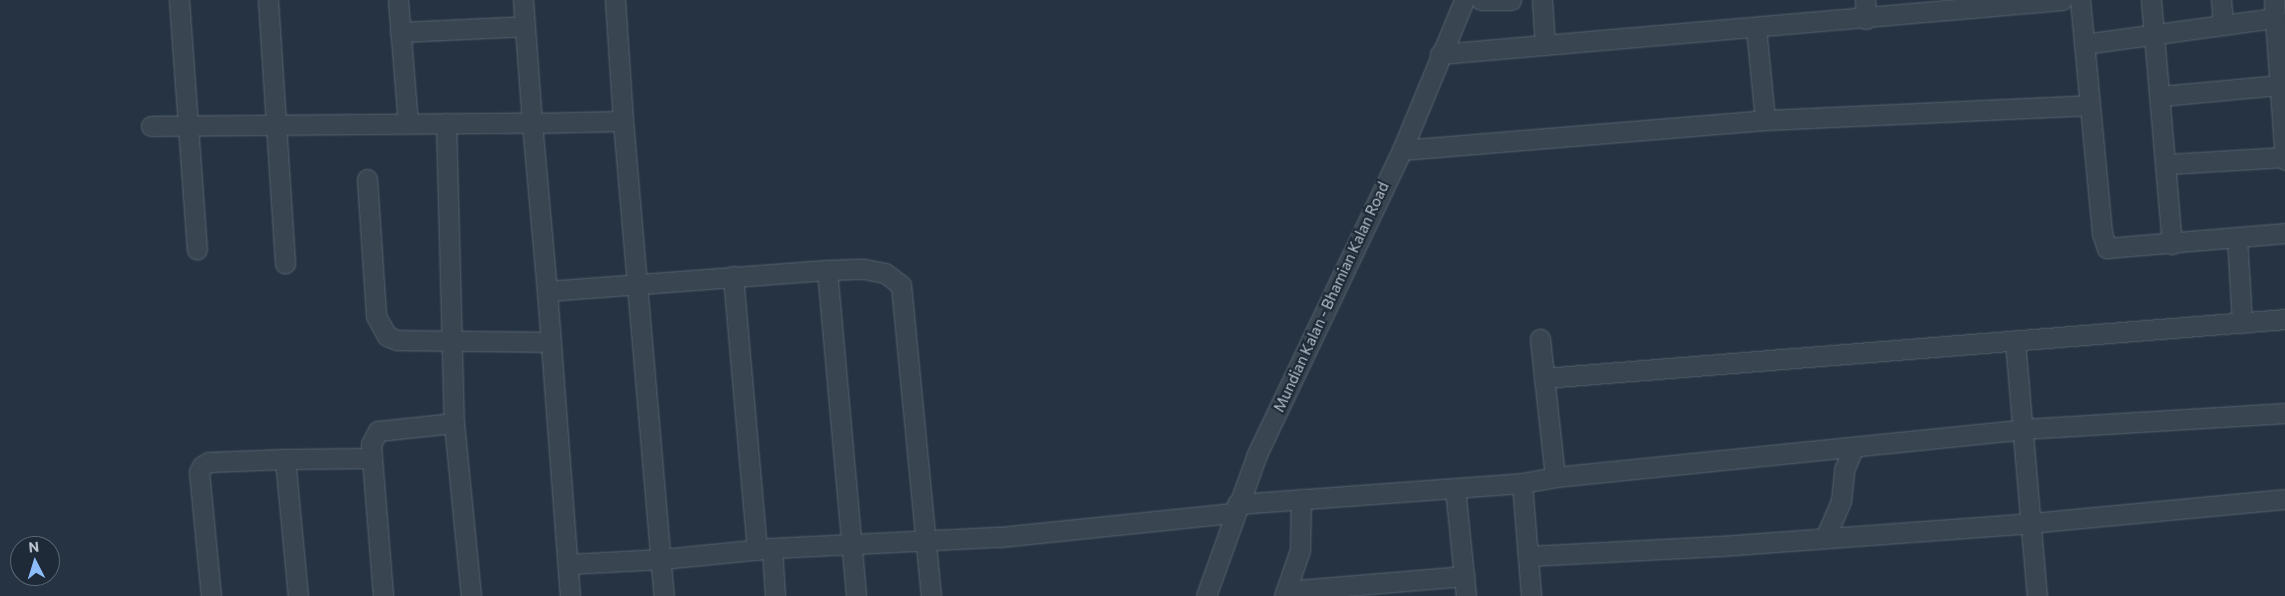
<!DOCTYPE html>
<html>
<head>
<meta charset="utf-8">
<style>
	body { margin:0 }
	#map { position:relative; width:2285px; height:596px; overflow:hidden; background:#253342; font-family:Commissioner,sans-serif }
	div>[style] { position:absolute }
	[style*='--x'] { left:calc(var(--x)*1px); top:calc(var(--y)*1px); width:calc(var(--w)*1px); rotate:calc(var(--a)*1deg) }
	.roads { filter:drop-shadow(0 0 1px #58636f) drop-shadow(0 0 1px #58636f) }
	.minor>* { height:19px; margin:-9.5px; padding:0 9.5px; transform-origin:9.5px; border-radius:9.5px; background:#3a4552 }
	span { translate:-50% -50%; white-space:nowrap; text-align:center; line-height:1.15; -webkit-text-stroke:4.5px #1e2a37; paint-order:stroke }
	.street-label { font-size:15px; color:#b7c0cc }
	.north { position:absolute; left:10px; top:536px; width:50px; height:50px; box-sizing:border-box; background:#1e2a37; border:1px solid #5b6673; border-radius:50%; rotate:355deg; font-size:14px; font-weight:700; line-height:20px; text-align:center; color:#b7c0cc }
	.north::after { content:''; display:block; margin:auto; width:18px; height:22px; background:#8dbcfb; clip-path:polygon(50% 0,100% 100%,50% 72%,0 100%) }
</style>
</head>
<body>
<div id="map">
	<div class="roads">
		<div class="minor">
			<i style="--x:179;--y:0;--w:250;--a:85.9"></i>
			<i style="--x:268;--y:0;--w:264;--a:86.3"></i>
			<i style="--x:398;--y:0;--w:124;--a:85.4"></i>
			<i style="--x:523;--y:0;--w:123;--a:85.8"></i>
			<i style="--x:532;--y:123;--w:91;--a:-1.3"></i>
			<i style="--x:623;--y:121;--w:477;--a:85.1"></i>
			<i style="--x:615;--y:0;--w:121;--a:86.2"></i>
			<i style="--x:1481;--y:0;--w:30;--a:0"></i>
			<i style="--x:1542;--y:0;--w:45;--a:86.2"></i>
			<i style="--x:1865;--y:0;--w:19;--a:87"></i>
			<i style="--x:2080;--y:0;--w:234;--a:84.6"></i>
			<i style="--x:2102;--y:233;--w:16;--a:72"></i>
			<i style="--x:2107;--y:248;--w:179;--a:-4.8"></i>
			<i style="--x:2151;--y:0;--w:245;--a:85.1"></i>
			<i style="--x:2221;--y:0;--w:25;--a:85"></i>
			<i style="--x:2275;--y:18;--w:142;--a:86"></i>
			<i style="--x:1756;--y:28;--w:92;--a:84.4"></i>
			<i style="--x:400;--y:32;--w:125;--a:-2.7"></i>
			<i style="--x:2084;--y:44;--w:193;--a:-7.8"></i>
			<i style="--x:2275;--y:18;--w:18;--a:-93"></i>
			<i style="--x:1440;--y:54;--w:624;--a:-4.96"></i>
			<i style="--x:2161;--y:96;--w:120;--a:-5.3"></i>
			<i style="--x:446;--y:123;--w:300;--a:88.5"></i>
			<i style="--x:454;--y:423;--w:174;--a:84.4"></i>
			<i style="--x:151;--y:126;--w:381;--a:-0.5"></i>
			<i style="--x:532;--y:123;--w:169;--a:84.9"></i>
			<i style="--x:547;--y:291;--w:281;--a:-4.3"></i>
			<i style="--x:827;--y:270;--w:327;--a:84.9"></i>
			<i style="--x:1402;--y:150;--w:364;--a:-4.7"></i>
			<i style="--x:1765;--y:120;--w:325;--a:-2.6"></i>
			<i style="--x:2168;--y:164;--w:117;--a:-3.4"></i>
			<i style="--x:367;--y:179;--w:137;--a:86.2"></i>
			<i style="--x:376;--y:316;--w:23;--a:61"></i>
			<i style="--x:387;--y:336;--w:11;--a:22"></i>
			<i style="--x:397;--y:340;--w:154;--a:0.7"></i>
			<i style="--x:2237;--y:238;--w:85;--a:86.6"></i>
			<i style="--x:827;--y:270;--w:37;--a:-2"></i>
			<i style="--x:864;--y:269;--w:21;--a:11"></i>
			<i style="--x:885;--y:273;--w:20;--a:37"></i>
			<i style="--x:901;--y:285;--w:312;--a:84.5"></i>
			<i style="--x:733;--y:276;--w:275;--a:85"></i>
			<i style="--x:547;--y:291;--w:306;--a:85.7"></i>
			<i style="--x:2015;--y:341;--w:256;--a:85.1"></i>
			<i style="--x:1544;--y:378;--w:743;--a:-4.55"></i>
			<i style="--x:372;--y:458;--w:14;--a:-94"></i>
			<i style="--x:371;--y:444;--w:15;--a:-62"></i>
			<i style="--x:378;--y:431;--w:76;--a:-6"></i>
			<i style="--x:285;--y:459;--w:138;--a:84.6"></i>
			<i style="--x:1555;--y:477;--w:471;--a:-5.8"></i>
			<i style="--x:2024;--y:429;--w:261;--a:-3.5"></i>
			<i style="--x:1522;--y:483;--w:34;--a:-10"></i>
			<i style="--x:1555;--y:477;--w:139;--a:-96.2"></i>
			<i style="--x:1455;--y:488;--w:109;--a:84.2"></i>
			<i style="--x:1237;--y:504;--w:286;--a:-4.2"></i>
			<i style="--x:1522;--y:483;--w:113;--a:85.4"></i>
			<i style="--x:1825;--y:538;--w:40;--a:-66.6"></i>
			<i style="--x:1841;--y:501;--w:31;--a:-84"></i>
			<i style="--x:1844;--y:470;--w:25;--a:-67"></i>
			<i style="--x:772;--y:548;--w:48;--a:86.4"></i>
			<i style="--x:1528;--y:556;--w:193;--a:-3"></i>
			<i style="--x:1721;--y:546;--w:311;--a:-4.2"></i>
			<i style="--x:2031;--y:523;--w:255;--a:-5.4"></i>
			<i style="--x:568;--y:564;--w:94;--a:-3"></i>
			<i style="--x:662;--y:559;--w:111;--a:-5.7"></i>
			<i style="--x:772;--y:548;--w:228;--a:-2.8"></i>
			<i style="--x:1000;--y:537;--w:235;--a:-5.9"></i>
			<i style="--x:1286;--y:591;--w:179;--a:-4.8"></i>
			<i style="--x:211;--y:596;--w:125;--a:-95.5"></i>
			<i style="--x:199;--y:472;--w:7;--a:-63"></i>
			<i style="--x:202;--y:466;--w:8;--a:-30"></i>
			<i style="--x:209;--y:462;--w:76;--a:-2.3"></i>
			<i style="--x:285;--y:459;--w:87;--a:-0.7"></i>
			<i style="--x:372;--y:458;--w:138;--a:85.4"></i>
			<i style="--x:1206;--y:596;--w:151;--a:-70.2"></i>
			<i style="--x:1257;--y:454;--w:337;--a:-64.5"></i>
			<i style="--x:1402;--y:150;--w:162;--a:-67.5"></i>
			<i style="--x:1284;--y:596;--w:49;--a:-70.8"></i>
			<i style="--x:1300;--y:550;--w:51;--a:-88.9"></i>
		</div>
	</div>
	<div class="street-label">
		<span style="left:1331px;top:297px;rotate:-65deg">Mundian Kalan - Bhamian Kalan Road</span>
	</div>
	<div class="north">N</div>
</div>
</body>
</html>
